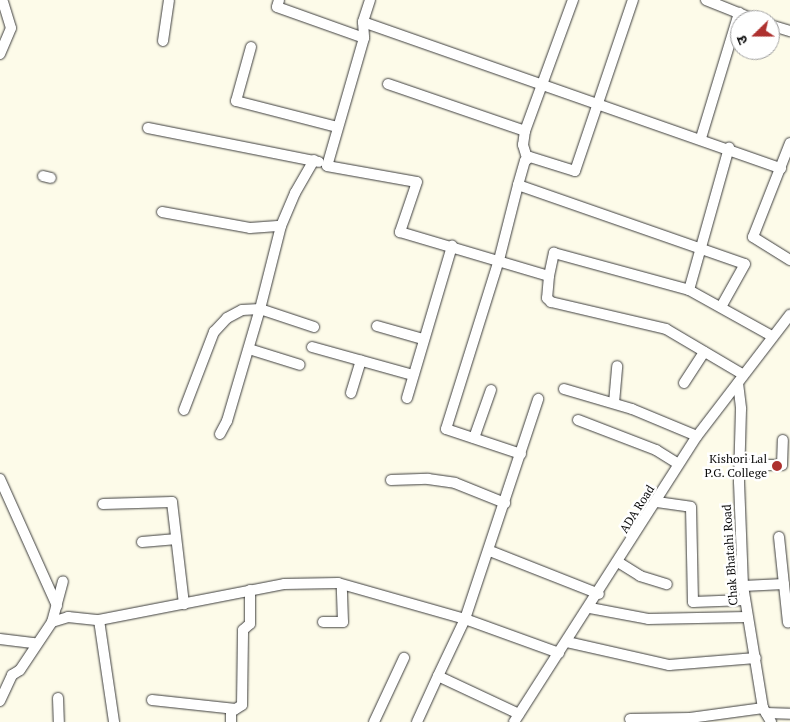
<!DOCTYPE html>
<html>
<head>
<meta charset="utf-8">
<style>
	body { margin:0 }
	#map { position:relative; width:790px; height:722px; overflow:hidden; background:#fdfbe9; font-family:"PT Serif","Noto Sans Devanagari",serif }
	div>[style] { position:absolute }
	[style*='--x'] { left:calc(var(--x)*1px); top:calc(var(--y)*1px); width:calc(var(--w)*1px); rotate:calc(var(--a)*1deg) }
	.roads { filter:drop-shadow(0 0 1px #3d3d3d) drop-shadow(0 0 1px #3d3d3d) }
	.minor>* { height:10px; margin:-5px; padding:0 5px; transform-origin:5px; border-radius:5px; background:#fff }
	.dots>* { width:14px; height:14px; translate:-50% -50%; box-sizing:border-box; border:2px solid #fff; border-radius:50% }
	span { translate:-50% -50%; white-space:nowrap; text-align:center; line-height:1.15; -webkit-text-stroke:5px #fff; paint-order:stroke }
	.poi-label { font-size:12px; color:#0a0a0a }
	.right { translate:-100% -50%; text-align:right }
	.street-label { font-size:12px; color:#0a0a0a }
	.north { position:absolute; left:730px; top:10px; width:50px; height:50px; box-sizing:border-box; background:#fff; border:1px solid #9d9d9d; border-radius:50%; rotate:248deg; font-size:14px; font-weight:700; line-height:20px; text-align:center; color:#0a0a0a }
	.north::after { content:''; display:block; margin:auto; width:18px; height:22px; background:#ae312f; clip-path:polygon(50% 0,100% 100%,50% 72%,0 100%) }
</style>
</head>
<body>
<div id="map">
	<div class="roads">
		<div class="minor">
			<i style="--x:279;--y:0;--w:7;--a:106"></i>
			<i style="--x:277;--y:7;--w:92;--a:19.6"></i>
			<i style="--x:370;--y:0;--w:23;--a:108"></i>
			<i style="--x:363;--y:22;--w:16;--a:86"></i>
			<i style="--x:364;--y:38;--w:133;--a:106.1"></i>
			<i style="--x:327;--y:166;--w:91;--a:10.1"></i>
			<i style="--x:417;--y:182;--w:53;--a:108.8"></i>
			<i style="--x:400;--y:232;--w:155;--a:16.5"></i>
			<i style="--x:549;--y:276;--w:22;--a:95"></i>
			<i style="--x:547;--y:298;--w:6;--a:45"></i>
			<i style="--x:551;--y:302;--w:118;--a:13.2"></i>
			<i style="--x:666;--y:329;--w:88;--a:30.6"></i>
			<i style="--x:706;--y:0;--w:54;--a:21.8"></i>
			<i style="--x:363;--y:22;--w:443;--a:19.3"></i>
			<i style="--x:770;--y:25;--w:21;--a:17"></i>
			<i style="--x:163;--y:41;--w:41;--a:-81.7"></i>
			<i style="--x:251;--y:47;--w:56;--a:105.5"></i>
			<i style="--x:236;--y:101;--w:104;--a:14.4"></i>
			<i style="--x:0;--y:54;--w:28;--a:-67"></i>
			<i style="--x:11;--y:28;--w:27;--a:-107"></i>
			<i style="--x:388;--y:84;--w:145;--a:18.9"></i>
			<i style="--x:148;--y:128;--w:174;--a:11.2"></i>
			<i style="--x:701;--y:138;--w:131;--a:-73.1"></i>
			<i style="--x:790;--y:143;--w:101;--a:111.5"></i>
			<i style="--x:753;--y:237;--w:44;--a:31.9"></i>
			<i style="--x:527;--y:158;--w:14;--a:-107"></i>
			<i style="--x:523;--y:145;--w:14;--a:-82"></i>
			<i style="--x:525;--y:131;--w:140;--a:-69.9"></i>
			<i style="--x:43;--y:176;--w:8;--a:14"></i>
			<i style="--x:518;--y:185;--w:25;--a:-74"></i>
			<i style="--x:525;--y:161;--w:6;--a:-39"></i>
			<i style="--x:530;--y:157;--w:47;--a:17.3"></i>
			<i style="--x:575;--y:171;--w:181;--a:-71.3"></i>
			<i style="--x:162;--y:212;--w:89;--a:10.3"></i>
			<i style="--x:250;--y:228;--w:31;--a:-4"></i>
			<i style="--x:549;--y:276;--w:24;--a:-78"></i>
			<i style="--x:554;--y:253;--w:140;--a:15.3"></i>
			<i style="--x:689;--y:290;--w:95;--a:29"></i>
			<i style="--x:689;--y:290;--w:148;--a:-74.3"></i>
			<i style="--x:377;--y:326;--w:48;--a:15.8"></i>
			<i style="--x:312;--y:347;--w:105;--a:15.5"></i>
			<i style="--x:249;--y:349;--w:53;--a:17.4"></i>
			<i style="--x:684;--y:383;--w:37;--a:-57"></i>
			<i style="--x:738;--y:383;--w:26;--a:83"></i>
			<i style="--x:741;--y:409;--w:73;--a:91.6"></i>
			<i style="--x:739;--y:482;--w:104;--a:87.8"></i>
			<i style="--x:743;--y:586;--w:124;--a:80.7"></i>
			<i style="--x:763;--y:708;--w:16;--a:60"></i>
			<i style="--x:564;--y:389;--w:71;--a:16.4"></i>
			<i style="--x:632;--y:409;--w:70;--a:22.6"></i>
			<i style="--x:351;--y:393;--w:34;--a:-73"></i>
			<i style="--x:407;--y:398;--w:159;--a:-73.5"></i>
			<i style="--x:614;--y:403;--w:37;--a:-85"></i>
			<i style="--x:184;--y:410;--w:84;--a:-69"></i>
			<i style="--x:214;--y:332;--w:19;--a:-47"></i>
			<i style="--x:227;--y:318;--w:17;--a:-28"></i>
			<i style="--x:242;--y:310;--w:18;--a:-3"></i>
			<i style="--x:260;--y:309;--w:86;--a:-75.8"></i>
			<i style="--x:281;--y:226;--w:36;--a:-67"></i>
			<i style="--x:295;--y:193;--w:38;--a:-60"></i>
			<i style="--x:578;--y:420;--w:84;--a:21"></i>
			<i style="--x:656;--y:450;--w:26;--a:32"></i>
			<i style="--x:220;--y:434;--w:15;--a:-62"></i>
			<i style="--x:227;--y:421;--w:117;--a:-73.6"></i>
			<i style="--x:260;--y:309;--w:57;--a:18.4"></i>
			<i style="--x:474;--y:438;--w:51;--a:-70.5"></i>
			<i style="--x:521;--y:454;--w:79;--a:-161.6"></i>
			<i style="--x:446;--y:429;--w:177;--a:-72.6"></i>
			<i style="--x:499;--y:260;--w:77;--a:-75.8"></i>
			<i style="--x:518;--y:185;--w:240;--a:19.2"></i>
			<i style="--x:745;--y:264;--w:49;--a:119.2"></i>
			<i style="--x:740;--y:465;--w:42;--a:0"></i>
			<i style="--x:782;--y:465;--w:25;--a:-88"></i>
			<i style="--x:0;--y:479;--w:139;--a:65.8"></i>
			<i style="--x:391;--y:480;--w:37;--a:-2"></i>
			<i style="--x:428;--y:479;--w:27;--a:8"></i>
			<i style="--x:455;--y:483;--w:54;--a:21.8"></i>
			<i style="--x:657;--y:502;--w:34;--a:8"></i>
			<i style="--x:691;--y:507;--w:95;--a:88.8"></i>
			<i style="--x:693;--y:602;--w:52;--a:-2.2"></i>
			<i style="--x:103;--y:504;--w:69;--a:-1.7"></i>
			<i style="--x:172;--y:502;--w:103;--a:83.3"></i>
			<i style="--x:779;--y:537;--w:86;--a:84"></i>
			<i style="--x:142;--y:542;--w:32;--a:-5"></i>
			<i style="--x:490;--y:551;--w:117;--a:21.5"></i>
			<i style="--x:618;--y:562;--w:26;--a:32"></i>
			<i style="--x:640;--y:576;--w:28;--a:17"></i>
			<i style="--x:743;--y:586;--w:41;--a:-2.8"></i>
			<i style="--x:590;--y:608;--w:59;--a:10.7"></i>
			<i style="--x:648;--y:619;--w:99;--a:-1.2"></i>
			<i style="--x:99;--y:620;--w:103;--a:81.6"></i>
			<i style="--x:52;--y:622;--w:17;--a:-17"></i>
			<i style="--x:68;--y:617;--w:31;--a:6"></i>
			<i style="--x:99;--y:620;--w:188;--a:-11"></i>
			<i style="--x:284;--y:584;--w:54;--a:-1.1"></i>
			<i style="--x:338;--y:583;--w:132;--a:15.8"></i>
			<i style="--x:465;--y:619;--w:100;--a:19.9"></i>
			<i style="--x:323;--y:622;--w:20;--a:0"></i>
			<i style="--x:343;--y:622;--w:37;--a:-92"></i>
			<i style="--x:0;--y:639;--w:35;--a:7"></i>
			<i style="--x:567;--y:642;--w:105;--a:12.7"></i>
			<i style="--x:669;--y:665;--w:87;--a:-4.6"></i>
			<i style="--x:58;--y:698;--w:24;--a:88"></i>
			<i style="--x:152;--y:700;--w:84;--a:6.1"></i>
			<i style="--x:0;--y:701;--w:29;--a:-65"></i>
			<i style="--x:12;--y:675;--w:9;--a:-32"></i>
			<i style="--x:20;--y:670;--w:58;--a:-56.3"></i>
			<i style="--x:52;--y:622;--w:42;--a:-75"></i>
			<i style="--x:766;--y:713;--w:24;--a:2"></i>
			<i style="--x:519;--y:714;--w:89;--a:-154.9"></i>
			<i style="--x:438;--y:676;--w:63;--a:-64.7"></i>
			<i style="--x:465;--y:619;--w:232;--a:-71.6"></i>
			<i style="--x:630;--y:719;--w:60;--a:-1"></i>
			<i style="--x:690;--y:718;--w:74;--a:-7.8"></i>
			<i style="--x:231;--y:722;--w:10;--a:-90"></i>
			<i style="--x:231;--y:712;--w:13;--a:-32"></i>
			<i style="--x:242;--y:705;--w:75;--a:-89.2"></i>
			<i style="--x:243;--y:630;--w:9;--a:-41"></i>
			<i style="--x:250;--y:624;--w:34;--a:-90"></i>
			<i style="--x:374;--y:722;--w:71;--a:-64.9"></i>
			<i style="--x:417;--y:722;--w:51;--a:-65.5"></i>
			<i style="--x:514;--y:722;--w:340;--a:-57.4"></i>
			<i style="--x:697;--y:436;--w:153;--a:-52.5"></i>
		</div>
	</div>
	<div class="dots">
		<i style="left:777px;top:466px;background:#ae312f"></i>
	</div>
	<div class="poi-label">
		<span class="right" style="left:767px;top:466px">Kishori Lal<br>P.G. College</span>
	</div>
	<div class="street-label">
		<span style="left:637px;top:509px;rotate:-58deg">ADA Road</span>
		<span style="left:730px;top:555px;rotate:-94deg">Chak Bhatahi Road</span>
	</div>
	<div class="north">उ</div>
</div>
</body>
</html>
